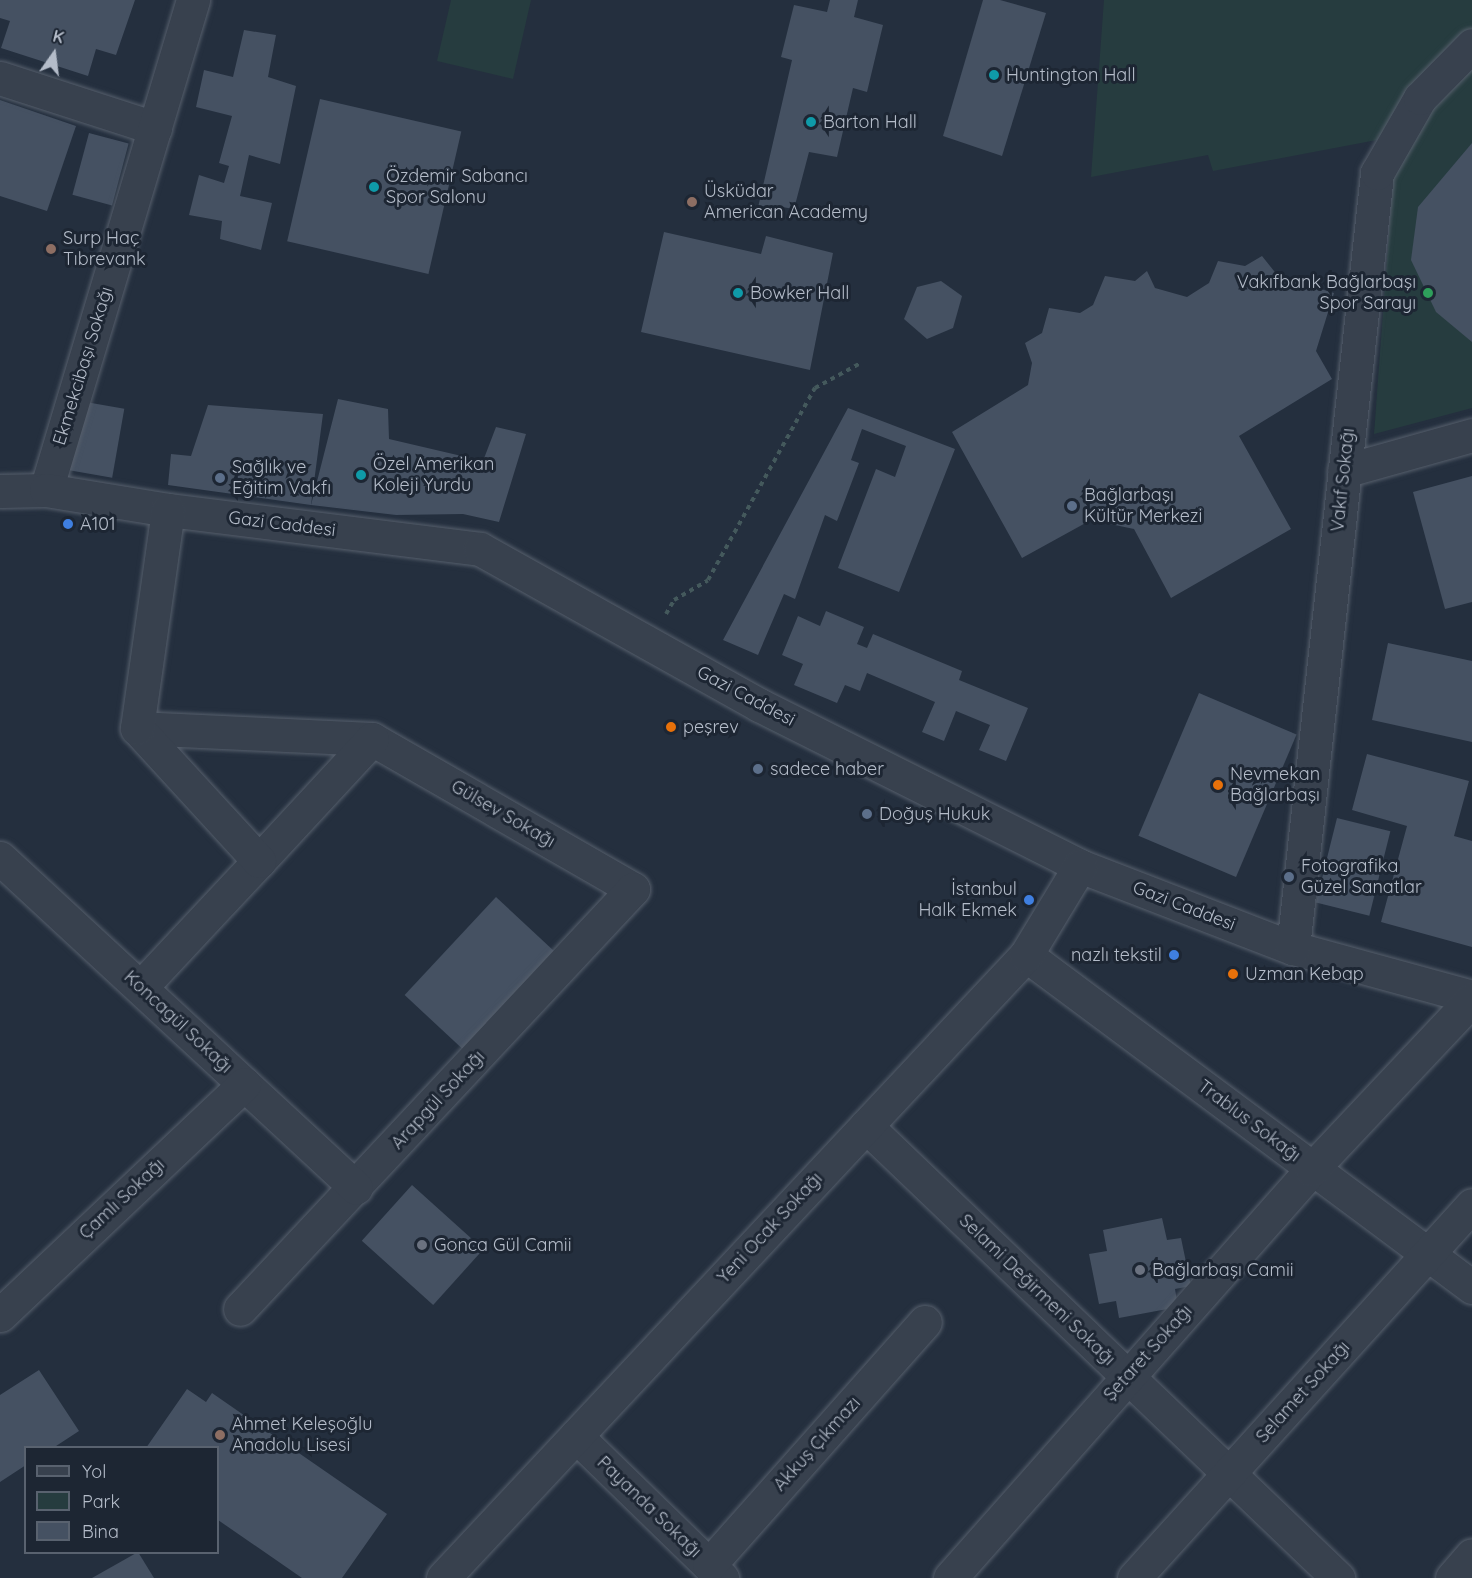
<!DOCTYPE html>
<html>
<head>
<meta charset="utf-8">
<style>
	body { margin:0 }
	#map { position:relative; width:1472px; height:1578px; overflow:hidden; background:#242f3e; font-family:Quicksand,sans-serif }
	div>[style] { position:absolute }
	[style*='--x'] { left:calc(var(--x)*1px); top:calc(var(--y)*1px); width:calc(var(--w)*1px); rotate:calc(var(--a)*1deg) }
	.green>* { inset:0; background:#263c3f }
	.building>* { inset:0; background:#455162; transform-origin:0 0 }
	.path>* { height:4px; margin-top:-2px; transform-origin:0; background:repeating-linear-gradient(90deg,#44595c 0 4.5px,transparent 0 9px) }
	.roads { filter:drop-shadow(0 0 2px #565f6c) drop-shadow(0 0 2px #565f6c) }
	.minor>* { height:33px; margin:-16.5px; padding:0 16.5px; transform-origin:16.5px; border-radius:16.5px; background:#38414e }
	.dots>* { width:16px; height:16px; translate:-50% -50%; box-sizing:border-box; border:3px solid #1d2633; border-radius:50% }
	span { translate:-50% -50%; white-space:nowrap; text-align:center; line-height:1.15; -webkit-text-stroke:6px #1d2633; paint-order:stroke }
	.poi-label { font-size:18px; color:#b4bcc9 }
	.left { translate:0 -50%; text-align:left }
	.right { translate:-100% -50%; text-align:right }
	.street-label { font-size:18px; color:#b4bcc9 }
	.legend { position:absolute; left:24px; top:1446px; width:195px; height:108px; box-sizing:border-box; background:#1d2633; border:2px solid #59626f; margin:0; padding:8px 10px; list-style:none; font-size:18px; color:#b4bcc9 }
	.legend li { display:flex; align-items:center; gap:12px; height:30px }
	.legend b { width:30px; border:2px solid #59626f }
	.north { position:absolute; left:24px; top:24px; width:60px; height:60px; -webkit-text-stroke:4px #1d2633; paint-order:stroke; rotate:14deg; font-size:16px; font-weight:700; line-height:24px; text-align:center; color:#b4bcc9 }
	.north::after { content:''; display:block; margin:auto; width:21px; height:27px; background:#b4bcc9; clip-path:polygon(50% 0,100% 100%,50% 72%,0 100%) }
</style>
</head>
<body>
<div id="map">
	<div class="green">
		<i style="clip-path:polygon(451px 0,531px 0,513px 79px,437px 61px)"></i>
		<i style="clip-path:polygon(1104px 0,1472px 0,1472px 32px,1382px 139px,1213px 171px,1208px 155px,1091px 177px)"></i>
		<i style="clip-path:polygon(1472px 62px,1472px 408px,1374px 434px,1393px 178px,1430px 105px)"></i>
	</div>
	<div class="building">
		<i style="clip-path:polygon(0 0,135px 0,116px 55px,96px 49px,88px 76px,1px 48px,10px 21px,0 18px)"></i>
		<i style="clip-path:polygon(830px 0,858px 0,854px 17px,883px 25px,867px 92px,853px 88px,837px 157px,809px 152px,794px 209px,782px 207px,776px 216px,757px 212px,792px 60px,781px 57px,794px 5px,827px 12px)"></i>
		<i style="clip-path:polygon(983px 0,1000px 0,1046px 13px,1002px 156px,943px 136px)"></i>
		<i style="clip-path:polygon(244px 30px,276px 35px,268px 77px,296px 86px,280px 164px,249px 155px,240px 196px,272px 203px,261px 250px,220px 239px,222px 221px,189px 215px,199px 175px,224px 183px,229px 166px,219px 163px,232px 116px,196px 107px,204px 70px,233px 77px)"></i>
		<i style="left:320px;top:99px;width:145px;height:146px;rotate:13deg"></i>
		<i style="clip-path:polygon(0 100px,76px 126px,47px 211px,0 196px)"></i>
		<i style="left:89px;top:133px;width:41px;height:64px;rotate:15deg"></i>
		<i style="clip-path:polygon(1472px 143px,1472px 342px,1436px 312px,1411px 260px,1418px 207px)"></i>
		<i style="clip-path:polygon(664px 232px,761px 254px,766px 236px,833px 253px,810px 370px,641px 332px)"></i>
		<i style="clip-path:polygon(1262px 256px,1278px 276px,1334px 293px,1316px 351px,1332px 379px,1239px 436px,1291px 529px,1171px 598px,1134px 529px,1091px 520px,1022px 558px,952px 432px,1028px 385px,1032px 363px,1025px 343px,1042px 333px,1049px 308px,1080px 313px,1093px 305px,1105px 276px,1135px 281px,1147px 271px,1155px 288px,1187px 297px,1209px 283px,1218px 261px,1245px 266px)"></i>
		<i style="clip-path:polygon(941px 281px,962px 296px,953px 328px,927px 339px,904px 319px,917px 287px)"></i>
		<i style="clip-path:polygon(338px 399px,388px 409px,389px 439px,483px 461px,496px 427px,526px 434px,499px 522px,463px 514px,396px 515px,311px 505px)"></i>
		<i style="left:80px;top:401px;width:45px;height:70px;rotate:10deg"></i>
		<i style="clip-path:polygon(208px 405px,323px 414px,311px 505px,168px 485px,171px 454px,191px 456px)"></i>
		<i style="clip-path:polygon(848px 408px,955px 449px,899px 592px,838px 568px,876px 469px,895px 477px,906px 446px,862px 429px,851px 460px,859px 463px,837px 521px,825px 515px,795px 599px,784px 594px,758px 655px,723px 640px)"></i>
		<i style="clip-path:polygon(1472px 476px,1472px 602px,1445px 609px,1413px 492px)"></i>
		<i style="clip-path:polygon(826px 611px,864px 627px,857px 644px,867px 648px,873px 634px,962px 671px,959px 680px,1028px 708px,1006px 761px,979px 750px,990px 725px,956px 711px,944px 741px,922px 732px,935px 702px,867px 673px,860px 691px,845px 685px,837px 703px,794px 685px,803px 664px,782px 655px,798px 616px,820px 626px)"></i>
		<i style="clip-path:polygon(1388px 643px,1472px 661px,1472px 742px,1372px 720px)"></i>
		<i style="left:1199px;top:693px;width:106px;height:155px;rotate:23deg"></i>
		<i style="clip-path:polygon(1367px 754px,1469px 781px,1454px 836px,1472px 841px,1472px 947px,1381px 922px,1407px 826px,1352px 810px)"></i>
		<i style="left:1337px;top:818px;width:55px;height:87px;rotate:14deg"></i>
		<i style="left:496px;top:897px;width:80px;height:134px;rotate:43deg"></i>
		<i style="left:412px;top:1185px;width:96px;height:75px;rotate:42deg"></i>
		<i style="clip-path:polygon(1162px 1218px,1167px 1240px,1181px 1238px,1191px 1286px,1175px 1289px,1178px 1307px,1119px 1318px,1116px 1301px,1099px 1304px,1089px 1254px,1107px 1251px,1103px 1230px)"></i>
		<i style="clip-path:polygon(39px 1370px,79px 1431px,53px 1448px,26px 1448px,26px 1465px,0 1482px,0 1395px)"></i>
		<i style="clip-path:polygon(187px 1389px,206px 1402px,212px 1393px,387px 1514px,342px 1578px,302px 1578px,218px 1520px,218px 1448px,146px 1448px)"></i>
		<i style="clip-path:polygon(138px 1552px,154px 1578px,92px 1578px)"></i>
	</div>
	<div class="path">
		<i style="--x:666;--y:614;--w:16;--a:-60"></i>
		<i style="--x:674;--y:600;--w:39;--a:-30"></i>
		<i style="--x:708;--y:580;--w:220;--a:-60.9"></i>
		<i style="--x:815;--y:388;--w:50;--a:-28.6"></i>
	</div>
	<div class="roads">
		<div class="minor">
			<i style="--x:0;--y:78;--w:163;--a:17.9"></i>
			<i style="--x:1344;--y:471;--w:133;--a:-15.7"></i>
			<i style="--x:46;--y:490;--w:512;--a:-73.3"></i>
			<i style="--x:0;--y:491;--w:46;--a:-1.2"></i>
			<i style="--x:46;--y:490;--w:124;--a:9.3"></i>
			<i style="--x:168;--y:510;--w:314;--a:7.1"></i>
			<i style="--x:480;--y:549;--w:320;--a:29.2"></i>
			<i style="--x:759;--y:705;--w:359;--a:26.6"></i>
			<i style="--x:1080;--y:866;--w:228;--a:21.1"></i>
			<i style="--x:1293;--y:948;--w:186;--a:15.3"></i>
			<i style="--x:137;--y:728;--w:235;--a:2.7"></i>
			<i style="--x:372;--y:739;--w:301;--a:29.9"></i>
			<i style="--x:633;--y:889;--w:575;--a:133.1"></i>
			<i style="--x:0;--y:858;--w:485;--a:42.8"></i>
			<i style="--x:259;--y:861;--w:166;--a:-47.2"></i>
			<i style="--x:1293;--y:948;--w:780;--a:-83.81"></i>
			<i style="--x:1377;--y:173;--w:86;--a:-60.2"></i>
			<i style="--x:1420;--y:98;--w:74;--a:-45.5"></i>
			<i style="--x:1026;--y:955;--w:556;--a:36.66"></i>
			<i style="--x:141;--y:987;--w:173;--a:-46.9"></i>
			<i style="--x:259;--y:861;--w:180;--a:-132.5"></i>
			<i style="--x:137;--y:728;--w:220;--a:-81.9"></i>
			<i style="--x:866;--y:1126;--w:654;--a:43.76"></i>
			<i style="--x:0;--y:1315;--w:336;--a:-43.4"></i>
			<i style="--x:576;--y:1436;--w:204;--a:44.2"></i>
			<i style="--x:709;--y:1565;--w:325;--a:-48.4"></i>
			<i style="--x:443;--y:1578;--w:853;--a:-46.9"></i>
			<i style="--x:1026;--y:955;--w:104;--a:-58.8"></i>
			<i style="--x:950;--y:1578;--w:546;--a:-48.49"></i>
			<i style="--x:1312;--y:1169;--w:233;--a:-46.7"></i>
			<i style="--x:1134;--y:1578;--w:503;--a:-47.82"></i>
			<i style="--x:1452;--y:1578;--w:30;--a:-49"></i>
		</div>
	</div>
	<div class="dots">
		<i style="left:994px;top:75px;background:#0f9aa8"></i>
		<i style="left:811px;top:122px;background:#0f9aa8"></i>
		<i style="left:374px;top:187px;background:#0f9aa8"></i>
		<i style="left:692px;top:202px;background:#8d6e63"></i>
		<i style="left:51px;top:249px;background:#8d6e63"></i>
		<i style="left:738px;top:293px;background:#0f9aa8"></i>
		<i style="left:1428px;top:293px;background:#2e9e5b"></i>
		<i style="left:361px;top:475px;background:#0f9aa8"></i>
		<i style="left:220px;top:478px;background:#5c6f8a"></i>
		<i style="left:1072px;top:506px;background:#5c6f8a"></i>
		<i style="left:68px;top:524px;background:#3f7fe0"></i>
		<i style="left:671px;top:727px;background:#e8710a"></i>
		<i style="left:758px;top:769px;background:#5c6f8a"></i>
		<i style="left:1218px;top:785px;background:#e8710a"></i>
		<i style="left:867px;top:814px;background:#5c6f8a"></i>
		<i style="left:1289px;top:877px;background:#5c6f8a"></i>
		<i style="left:1029px;top:900px;background:#3f7fe0"></i>
		<i style="left:1174px;top:955px;background:#3f7fe0"></i>
		<i style="left:1233px;top:974px;background:#e8710a"></i>
		<i style="left:422px;top:1245px;background:#6b7280"></i>
		<i style="left:1140px;top:1270px;background:#6b7280"></i>
		<i style="left:220px;top:1435px;background:#8d6e63"></i>
	</div>
	<div class="poi-label">
		<span class="left" style="left:1006px;top:75px">Huntington Hall</span>
		<span class="left" style="left:823px;top:122px">Barton Hall</span>
		<span class="left" style="left:386px;top:187px">Özdemir Sabancı<br>Spor Salonu</span>
		<span class="left" style="left:704px;top:202px">Üsküdar<br>American Academy</span>
		<span class="left" style="left:63px;top:249px">Surp Haç<br>Tıbrevank</span>
		<span class="right" style="left:1416px;top:293px">Vakıfbank Bağlarbaşı<br>Spor Sarayı</span>
		<span class="left" style="left:750px;top:293px">Bowker Hall</span>
		<span class="left" style="left:373px;top:475px">Özel Amerikan<br>Koleji Yurdu</span>
		<span class="left" style="left:232px;top:478px">Sağlık ve<br>Eğitim Vakfı</span>
		<span class="left" style="left:1084px;top:506px">Bağlarbaşı<br>Kültür Merkezi</span>
		<span class="left" style="left:80px;top:524px">A101</span>
		<span class="left" style="left:683px;top:727px">peşrev</span>
		<span class="left" style="left:770px;top:769px">sadece haber</span>
		<span class="left" style="left:1230px;top:785px">Nevmekan<br>Bağlarbaşı</span>
		<span class="left" style="left:879px;top:814px">Doğuş Hukuk</span>
		<span class="left" style="left:1301px;top:877px">Fotografika<br>Güzel Sanatlar</span>
		<span class="right" style="left:1017px;top:900px">İstanbul<br>Halk Ekmek</span>
		<span class="right" style="left:1162px;top:955px">nazlı tekstil</span>
		<span class="left" style="left:1245px;top:974px">Uzman Kebap</span>
		<span class="left" style="left:434px;top:1245px">Gonca Gül Camii</span>
		<span class="left" style="left:1152px;top:1270px">Bağlarbaşı Camii</span>
		<span class="left" style="left:232px;top:1435px">Ahmet Keleşoğlu<br>Anadolu Lisesi</span>
	</div>
	<div class="street-label">
		<span style="left:83px;top:366px;rotate:-73deg">Ekmekcibaşı Sokağı</span>
		<span style="left:1343px;top:480px;rotate:-84deg">Vakıf Sokağı</span>
		<span style="left:282px;top:524px;rotate:7deg">Gazi Caddesi</span>
		<span style="left:746px;top:696px;rotate:28deg">Gazi Caddesi</span>
		<span style="left:503px;top:814px;rotate:30deg">Gülsev Sokağı</span>
		<span style="left:1184px;top:906px;rotate:21deg">Gazi Caddesi</span>
		<span style="left:178px;top:1022px;rotate:43deg">Koncagül Sokağı</span>
		<span style="left:438px;top:1100px;rotate:-47deg">Arapgül Sokağı</span>
		<span style="left:1249px;top:1121px;rotate:37deg">Trablus Sokağı</span>
		<span style="left:122px;top:1199px;rotate:-43deg">Çamlı Sokağı</span>
		<span style="left:770px;top:1228px;rotate:-47deg">Yeni Ocak Sokağı</span>
		<span style="left:1037px;top:1290px;rotate:44deg">Selami Değirmeni Sokağı</span>
		<span style="left:1148px;top:1353px;rotate:-48deg">Şetaret Sokağı</span>
		<span style="left:1303px;top:1392px;rotate:-48deg">Selamet Sokağı</span>
		<span style="left:817px;top:1444px;rotate:-48deg">Akkuş Çıkmazı</span>
		<span style="left:649px;top:1507px;rotate:44deg">Payanda Sokağı</span>
	</div>
	<ul class="legend">
	<li><b style="height:8px;background:#38414e"></b>Yol</li>
	<li><b style="height:16px;background:#263c3f"></b>Park</li>
	<li><b style="height:16px;background:#455162"></b>Bina</li>
	</ul>
	<div class="north">K</div>
</div>
</body>
</html>
